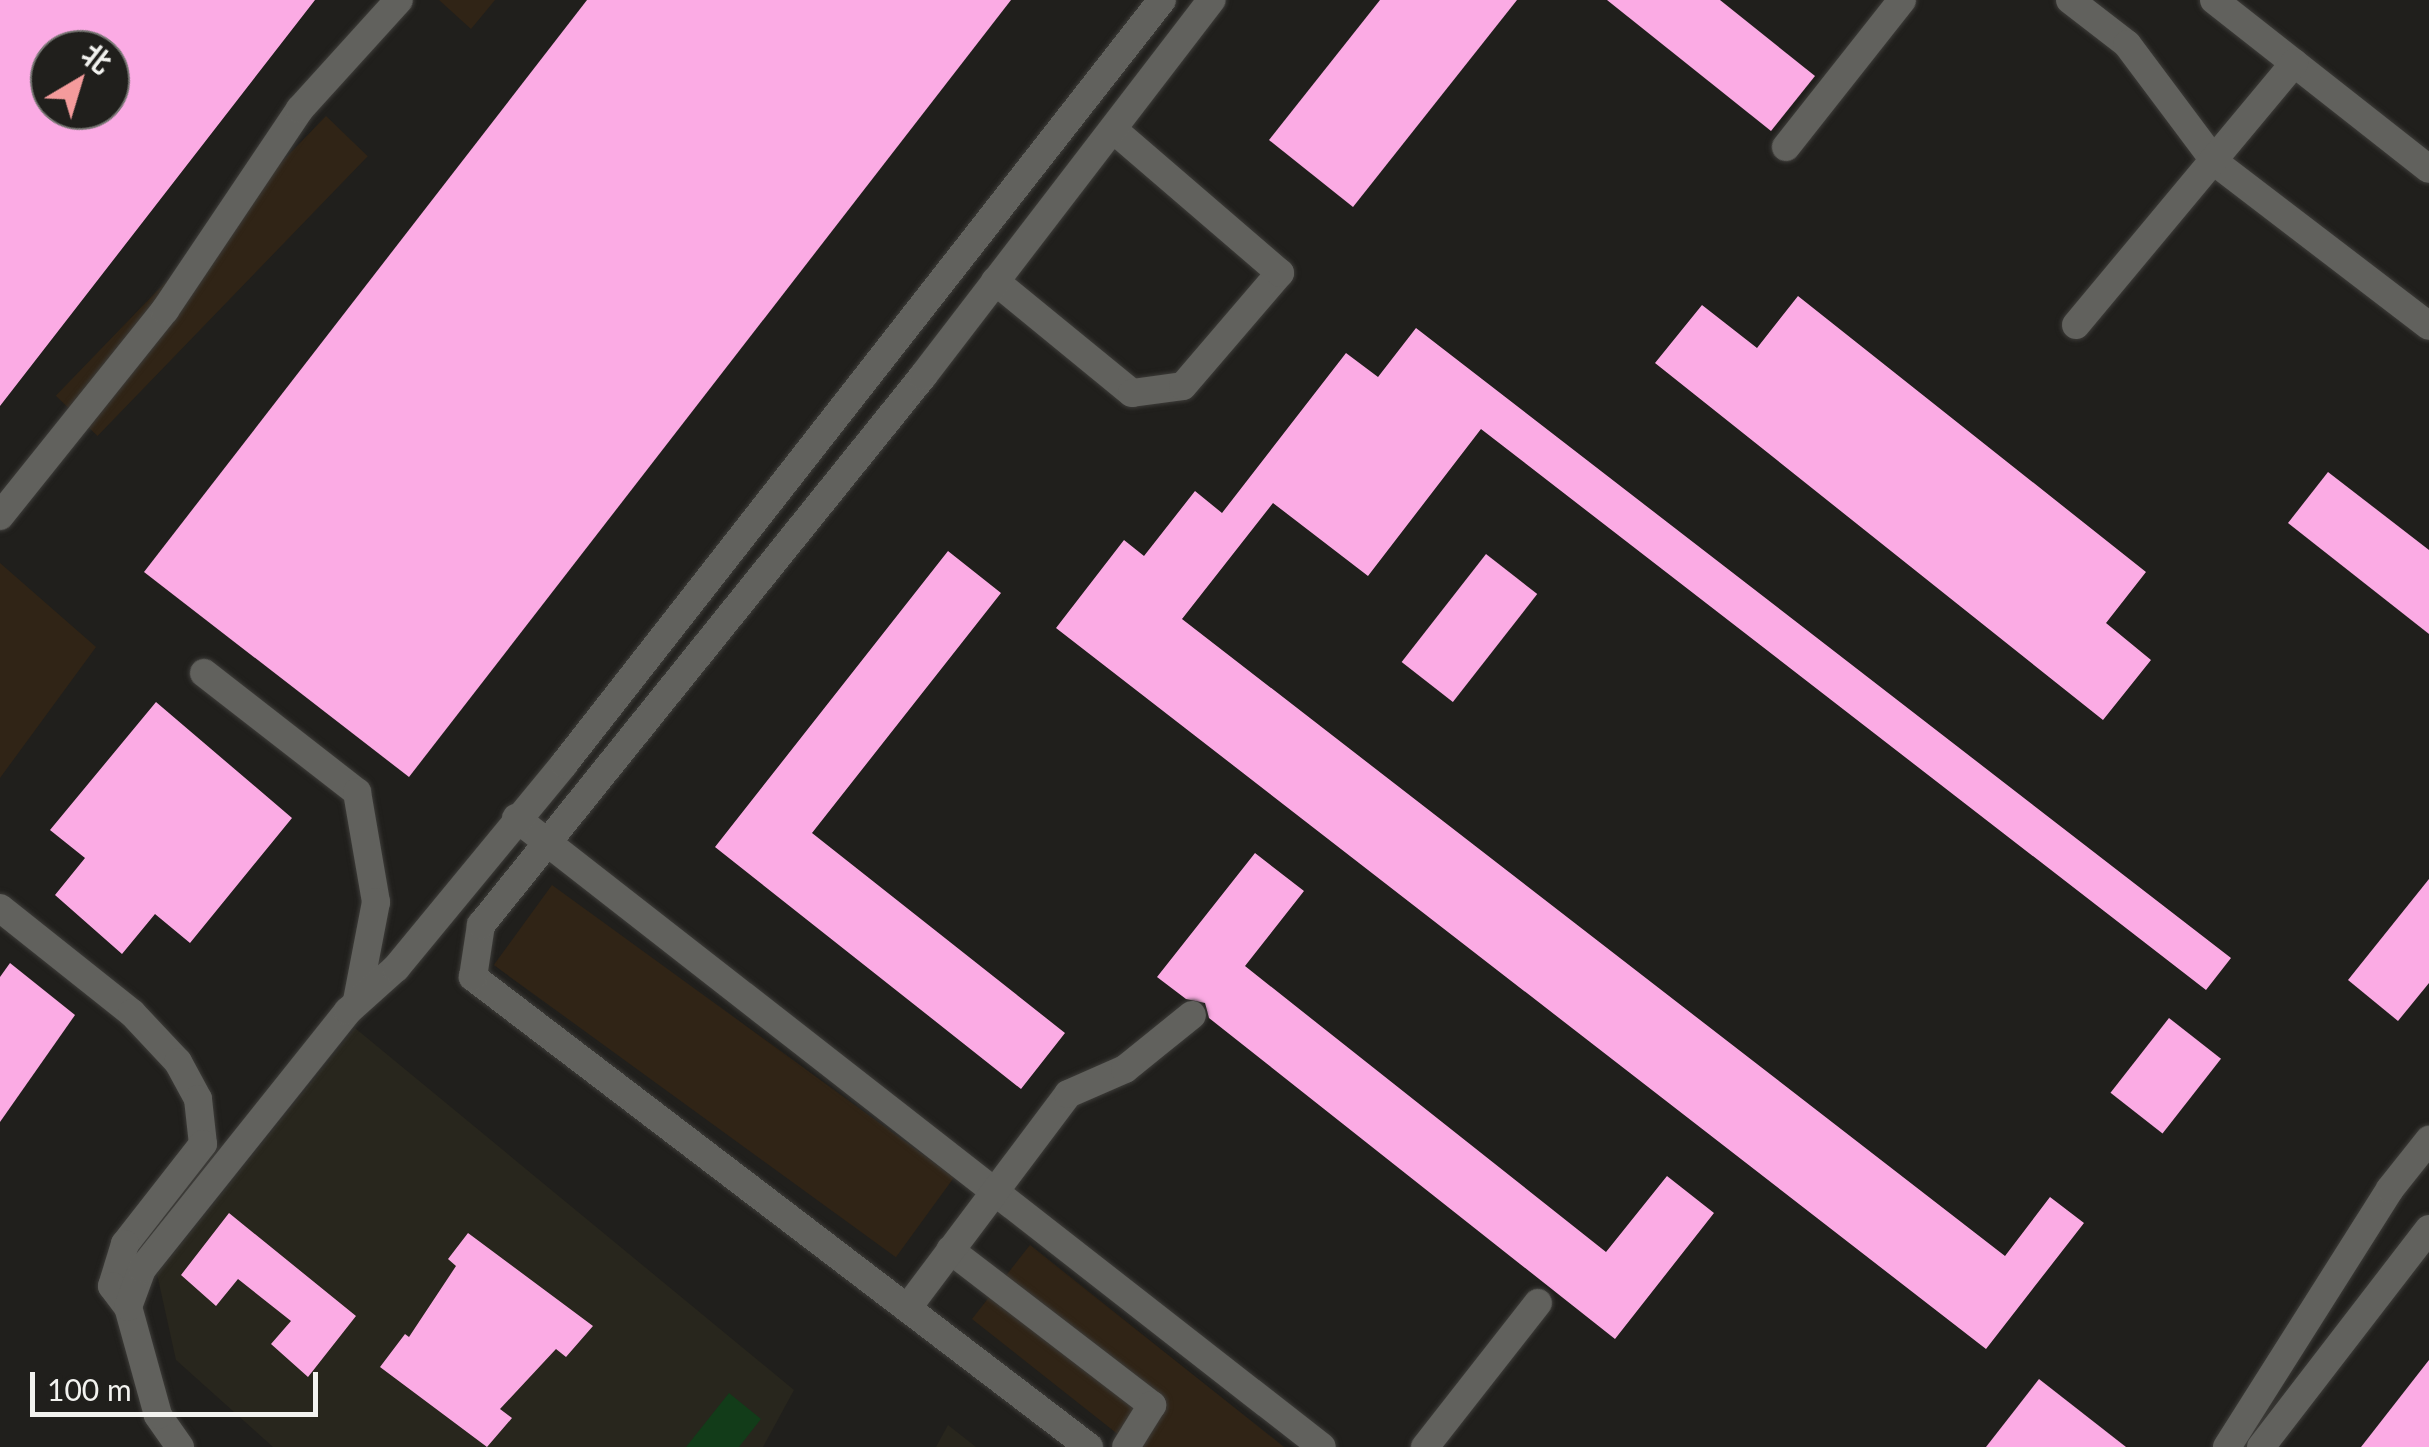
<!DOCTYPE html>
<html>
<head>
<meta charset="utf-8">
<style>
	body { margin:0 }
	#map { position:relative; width:2429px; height:1447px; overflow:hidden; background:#201f1c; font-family:Lato,"Noto Sans SC",sans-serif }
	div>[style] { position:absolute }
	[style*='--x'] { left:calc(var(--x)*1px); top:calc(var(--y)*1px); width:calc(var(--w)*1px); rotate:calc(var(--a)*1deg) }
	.built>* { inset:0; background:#28261d }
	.industrial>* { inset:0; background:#302416; transform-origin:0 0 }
	.green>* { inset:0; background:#123c19 }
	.building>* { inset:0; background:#fbabe4; transform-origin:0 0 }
	.roads { filter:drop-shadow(0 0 2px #3d3c39) drop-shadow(0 0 2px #3d3c39) }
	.minor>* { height:28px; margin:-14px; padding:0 14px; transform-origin:14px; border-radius:14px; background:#61615d }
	span { translate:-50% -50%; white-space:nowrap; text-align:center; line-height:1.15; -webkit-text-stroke:10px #201f1c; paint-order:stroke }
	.north { position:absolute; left:30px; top:30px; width:100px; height:100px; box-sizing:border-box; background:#201f1c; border:2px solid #747370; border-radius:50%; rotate:38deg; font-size:28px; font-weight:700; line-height:40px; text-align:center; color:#f2f2ef }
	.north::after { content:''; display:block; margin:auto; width:35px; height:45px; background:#f59b9c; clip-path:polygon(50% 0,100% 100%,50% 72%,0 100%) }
	.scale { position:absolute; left:30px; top:1372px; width:288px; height:45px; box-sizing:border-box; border:5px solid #f2f2ef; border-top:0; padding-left:12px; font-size:30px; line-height:35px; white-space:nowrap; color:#f2f2ef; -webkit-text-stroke:8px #201f1c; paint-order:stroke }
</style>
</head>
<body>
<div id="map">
	<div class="built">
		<i style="clip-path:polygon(355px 1028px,794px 1390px,763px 1447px,273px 1447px,176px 1360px,157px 1274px)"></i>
		<i style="clip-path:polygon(948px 1425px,976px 1447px,936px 1447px)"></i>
	</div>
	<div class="industrial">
		<i style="clip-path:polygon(439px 0,495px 0,471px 29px)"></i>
		<i style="left:326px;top:116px;width:58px;height:389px;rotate:44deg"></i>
		<i style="clip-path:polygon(0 563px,96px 647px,0 778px)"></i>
		<i style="left:552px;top:885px;width:497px;height:99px;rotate:36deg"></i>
		<i style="clip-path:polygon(1030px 1245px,1284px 1447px,1134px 1447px,972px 1319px)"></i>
	</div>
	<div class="green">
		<i style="clip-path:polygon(729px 1393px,761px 1419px,739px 1447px,686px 1447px)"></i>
	</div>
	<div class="building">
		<i style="clip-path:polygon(evenodd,0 0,315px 0,0 406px,0 0,50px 50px,110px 50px,110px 110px,50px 110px,50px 50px)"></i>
		<i style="clip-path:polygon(587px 0,1011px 0,409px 777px,144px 572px)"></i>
		<i style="clip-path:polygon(1380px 0,1517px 0,1353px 207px,1269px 140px)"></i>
		<i style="clip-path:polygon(1607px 0,1720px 0,1815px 76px,1771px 131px)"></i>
		<i style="clip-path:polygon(1798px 296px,2146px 572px,2106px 623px,2151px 660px,2103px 720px,1655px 363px,1702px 305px,1757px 348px)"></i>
		<i style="clip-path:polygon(1416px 328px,2231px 958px,2206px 990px,1481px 429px,1368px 576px,1273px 503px,1182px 619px,2005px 1256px,2050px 1197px,2084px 1223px,1986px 1349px,1056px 628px,1124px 540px,1144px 556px,1195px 491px,1222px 513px,1346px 353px,1378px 377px)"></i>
		<i style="clip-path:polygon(2328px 472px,2429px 550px,2429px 634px,2288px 523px)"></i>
		<i style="clip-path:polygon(948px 551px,1001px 593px,812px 833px,1065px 1033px,1021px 1089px,715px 847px)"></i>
		<i style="left:1486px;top:554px;width:65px;height:137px;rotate:38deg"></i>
		<i style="clip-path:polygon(156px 702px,292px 818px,190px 943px,155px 914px,122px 954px,55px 895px,85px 858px,50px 830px)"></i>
		<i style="clip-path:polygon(1255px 853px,1304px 891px,1245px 966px,1606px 1252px,1667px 1176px,1714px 1213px,1615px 1339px,1209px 1018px,1205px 1003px,1186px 999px,1157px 977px)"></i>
		<i style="clip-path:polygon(2429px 879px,2429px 983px,2398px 1021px,2348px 980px)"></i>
		<i style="clip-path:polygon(10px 963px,75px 1015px,0 1122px,0 977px)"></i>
		<i style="left:2169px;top:1018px;width:66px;height:95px;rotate:38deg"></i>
		<i style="clip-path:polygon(229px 1213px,356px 1316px,308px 1377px,271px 1344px,291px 1321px,238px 1279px,216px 1306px,181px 1275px)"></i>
		<i style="clip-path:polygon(468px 1233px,593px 1326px,566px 1357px,556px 1349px,500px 1409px,512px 1418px,487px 1447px,380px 1367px,405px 1334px,409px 1337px,456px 1266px,448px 1259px)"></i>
		<i style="clip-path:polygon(2429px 1360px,2429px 1447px,2361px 1447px)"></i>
		<i style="clip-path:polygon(2039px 1379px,2126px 1447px,1986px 1447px)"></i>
	</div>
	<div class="roads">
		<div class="minor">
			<i style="--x:2070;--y:0;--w:72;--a:37.7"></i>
			<i style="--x:2127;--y:44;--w:149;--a:53.2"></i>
			<i style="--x:2216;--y:163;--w:268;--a:37.4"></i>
			<i style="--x:2214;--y:0;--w:273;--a:38.2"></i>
			<i style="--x:1786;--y:147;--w:187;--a:-51.7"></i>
			<i style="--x:995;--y:281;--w:177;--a:39.3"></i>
			<i style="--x:1132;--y:393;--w:51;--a:-7.8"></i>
			<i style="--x:1183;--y:386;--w:149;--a:-49.4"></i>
			<i style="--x:1280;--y:273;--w:219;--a:-139.3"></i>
			<i style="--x:2076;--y:325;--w:341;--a:-50.2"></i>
			<i style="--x:0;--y:516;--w:264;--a:-51.3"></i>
			<i style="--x:165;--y:310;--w:242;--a:-56.1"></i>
			<i style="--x:300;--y:109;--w:147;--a:-47.8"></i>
			<i style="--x:204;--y:673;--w:194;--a:37.9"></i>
			<i style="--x:357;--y:792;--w:112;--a:80.2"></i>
			<i style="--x:376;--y:902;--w:101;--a:100.9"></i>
			<i style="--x:516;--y:818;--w:1022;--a:37.97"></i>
			<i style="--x:0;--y:908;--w:169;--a:38.5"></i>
			<i style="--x:132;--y:1013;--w:67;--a:46.8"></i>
			<i style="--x:178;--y:1062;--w:42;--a:61.6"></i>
			<i style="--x:198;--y:1099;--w:45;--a:83.7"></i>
			<i style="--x:203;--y:1144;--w:127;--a:128"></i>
			<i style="--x:125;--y:1244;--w:44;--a:107.2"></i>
			<i style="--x:112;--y:1286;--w:26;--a:53"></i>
			<i style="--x:950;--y:1250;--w:255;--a:37.5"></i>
			<i style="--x:1152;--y:1405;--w:49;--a:121.8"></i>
			<i style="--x:909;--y:1306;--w:265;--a:-53.1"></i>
			<i style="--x:1068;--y:1094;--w:62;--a:-23.7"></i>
			<i style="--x:1125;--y:1069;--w:86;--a:-38.9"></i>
			<i style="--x:180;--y:1447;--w:39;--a:-125"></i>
			<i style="--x:158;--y:1415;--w:112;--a:-105.5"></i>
			<i style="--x:128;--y:1307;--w:40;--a:-69.8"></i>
			<i style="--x:142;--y:1269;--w:330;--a:-51.4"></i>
			<i style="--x:348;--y:1011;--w:64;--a:-41.9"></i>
			<i style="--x:396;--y:968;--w:264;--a:-50.5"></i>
			<i style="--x:564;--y:764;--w:970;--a:-51.95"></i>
			<i style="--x:1089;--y:1447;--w:775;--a:-142.66"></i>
			<i style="--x:473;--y:977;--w:53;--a:-81.3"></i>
			<i style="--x:481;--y:925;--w:705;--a:-51.16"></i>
			<i style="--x:923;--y:376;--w:474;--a:-52.5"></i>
			<i style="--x:1425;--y:1447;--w:183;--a:-51.9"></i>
			<i style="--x:2227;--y:1447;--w:305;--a:-57.7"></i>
			<i style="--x:2390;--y:1189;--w:63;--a:-51.5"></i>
			<i style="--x:2261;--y:1447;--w:275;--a:-52.4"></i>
		</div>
	</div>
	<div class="north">北</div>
	<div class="scale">100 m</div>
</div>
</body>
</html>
